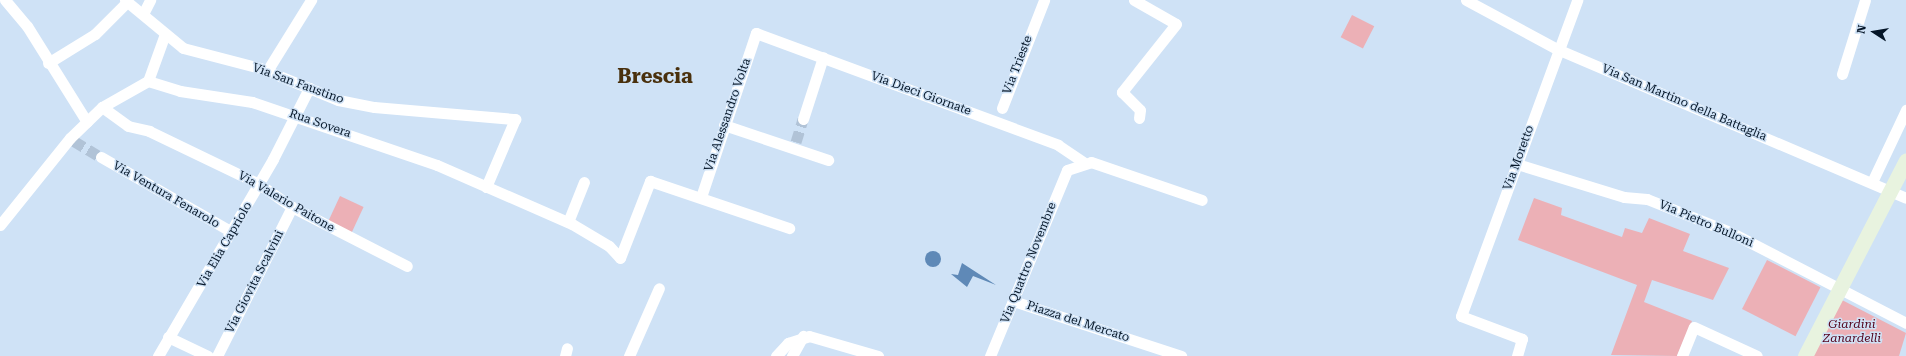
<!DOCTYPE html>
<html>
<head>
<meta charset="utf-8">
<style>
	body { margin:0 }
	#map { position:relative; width:1906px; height:356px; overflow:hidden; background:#cfe2f6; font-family:"Roboto Serif",serif }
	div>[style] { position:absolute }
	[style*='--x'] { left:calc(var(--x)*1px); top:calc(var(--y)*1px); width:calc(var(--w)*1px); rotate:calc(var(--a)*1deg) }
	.green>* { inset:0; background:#ecb0b6; transform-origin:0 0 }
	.water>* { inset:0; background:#5f89b7 }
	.round { border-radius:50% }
	.minor-tunnel>* { height:11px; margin-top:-5.5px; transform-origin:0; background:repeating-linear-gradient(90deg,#b1c3d7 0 11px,transparent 0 16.5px) }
	.minor>* { height:11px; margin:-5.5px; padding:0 5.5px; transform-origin:5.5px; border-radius:5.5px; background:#fff }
	.secondary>* { height:15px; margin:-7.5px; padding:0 7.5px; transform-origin:7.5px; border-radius:7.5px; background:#e8f3df }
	span { translate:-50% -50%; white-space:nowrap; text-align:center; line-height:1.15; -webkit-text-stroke:3px #cfe2f6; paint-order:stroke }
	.street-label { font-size:12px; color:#051628 }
	.park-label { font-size:12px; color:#53001a; font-style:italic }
	.town-label { font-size:20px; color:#49300d; font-weight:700 }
	.north { position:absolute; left:1854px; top:12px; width:40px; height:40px; -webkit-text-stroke:3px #cfe2f6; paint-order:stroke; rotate:282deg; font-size:11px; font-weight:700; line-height:16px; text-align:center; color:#051628 }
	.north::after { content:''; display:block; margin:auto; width:14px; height:18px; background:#051628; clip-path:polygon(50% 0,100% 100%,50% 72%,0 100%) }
</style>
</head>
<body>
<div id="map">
	<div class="green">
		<i style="left:1352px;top:15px;width:25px;height:25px;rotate:27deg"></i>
		<i style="left:340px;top:196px;width:26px;height:33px;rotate:25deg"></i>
		<i style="clip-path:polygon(1534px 198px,1562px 208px,1561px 215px,1622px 237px,1625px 228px,1642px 233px,1649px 218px,1690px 234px,1683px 251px,1729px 268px,1713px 300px,1652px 280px,1644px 302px,1692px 321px,1677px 356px,1611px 355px,1637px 285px,1518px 240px)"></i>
		<i style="left:1767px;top:260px;width:60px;height:55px;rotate:27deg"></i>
		<i style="clip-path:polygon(1842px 300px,1906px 333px,1899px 356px,1813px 356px)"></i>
	</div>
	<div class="water">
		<i class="round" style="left:925px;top:251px;width:16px;height:16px"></i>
		<i style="clip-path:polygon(962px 263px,996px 285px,973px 276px,967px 287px,951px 274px,958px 275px)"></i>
	</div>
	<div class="minor-tunnel">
		<i style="--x:74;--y:141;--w:31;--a:31"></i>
		<i style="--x:796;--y:142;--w:24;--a:-73"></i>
	</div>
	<div class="minor">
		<i style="--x:5;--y:0;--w:34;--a:50"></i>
		<i style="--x:27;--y:26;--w:113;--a:58"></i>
		<i style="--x:125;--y:0;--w:75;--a:39.6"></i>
		<i style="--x:183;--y:48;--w:80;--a:14.6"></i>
		<i style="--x:260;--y:68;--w:84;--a:22.3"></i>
		<i style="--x:338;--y:100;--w:37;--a:11"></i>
		<i style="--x:374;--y:107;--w:142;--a:4.9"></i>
		<i style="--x:515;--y:119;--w:74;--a:113.1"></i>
		<i style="--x:1134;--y:0;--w:48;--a:29.7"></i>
		<i style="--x:1176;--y:24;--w:87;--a:128.5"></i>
		<i style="--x:1122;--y:92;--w:25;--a:45"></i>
		<i style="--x:1140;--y:110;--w:8;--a:97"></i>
		<i style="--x:1466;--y:0;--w:103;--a:28.3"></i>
		<i style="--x:1557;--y:49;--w:379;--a:23.1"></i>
		<i style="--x:143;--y:14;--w:16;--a:-63"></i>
		<i style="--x:48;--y:63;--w:55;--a:-31.7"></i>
		<i style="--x:95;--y:34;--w:45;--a:-45"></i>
		<i style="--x:267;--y:71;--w:84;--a:-58.2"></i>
		<i style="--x:1842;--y:74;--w:77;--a:-72.7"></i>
		<i style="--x:148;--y:81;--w:34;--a:17"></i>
		<i style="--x:180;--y:91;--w:73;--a:8.7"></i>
		<i style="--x:252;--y:102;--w:195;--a:18.8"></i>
		<i style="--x:437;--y:165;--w:147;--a:23.6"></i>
		<i style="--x:572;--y:224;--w:43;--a:30.7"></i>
		<i style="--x:609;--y:246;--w:16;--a:47"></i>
		<i style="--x:620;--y:258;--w:83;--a:-68.7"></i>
		<i style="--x:650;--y:181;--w:147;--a:18.7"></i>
		<i style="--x:102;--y:107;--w:32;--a:36"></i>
		<i style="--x:128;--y:126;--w:22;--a:13"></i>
		<i style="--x:149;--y:131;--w:122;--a:25.7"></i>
		<i style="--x:259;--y:184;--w:40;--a:34.9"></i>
		<i style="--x:292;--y:207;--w:129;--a:27.2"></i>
		<i style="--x:1002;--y:108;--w:116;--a:-68.7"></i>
		<i style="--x:803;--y:119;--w:65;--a:-72.1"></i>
		<i style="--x:724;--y:125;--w:110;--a:18.6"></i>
		<i style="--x:101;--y:157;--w:151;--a:29.8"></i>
		<i style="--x:1517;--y:164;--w:112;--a:17.1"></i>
		<i style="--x:1624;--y:197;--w:23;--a:5"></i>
		<i style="--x:1647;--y:199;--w:89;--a:21.7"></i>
		<i style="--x:1730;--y:232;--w:198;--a:27.3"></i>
		<i style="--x:1872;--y:182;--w:80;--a:-64.7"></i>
		<i style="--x:701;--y:197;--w:173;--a:-71.5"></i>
		<i style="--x:756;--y:33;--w:322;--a:20.3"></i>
		<i style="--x:1058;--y:145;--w:30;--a:34"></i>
		<i style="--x:568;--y:222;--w:43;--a:-68.2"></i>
		<i style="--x:0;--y:225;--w:112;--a:-51.2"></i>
		<i style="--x:70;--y:138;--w:45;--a:-44.1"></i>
		<i style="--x:102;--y:107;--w:53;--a:-29.5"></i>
		<i style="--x:148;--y:81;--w:50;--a:-70.1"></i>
		<i style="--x:1013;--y:301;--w:177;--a:18.1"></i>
		<i style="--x:168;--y:337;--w:44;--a:25.4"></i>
		<i style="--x:158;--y:356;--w:228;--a:-59.7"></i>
		<i style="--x:273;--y:159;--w:80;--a:-63.1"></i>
		<i style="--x:217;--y:356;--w:167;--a:-63.3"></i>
		<i style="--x:565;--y:356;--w:8;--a:-76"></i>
		<i style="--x:629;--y:356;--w:74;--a:-66.2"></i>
		<i style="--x:776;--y:356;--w:18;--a:-47"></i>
		<i style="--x:788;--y:343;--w:22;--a:-18"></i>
		<i style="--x:809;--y:336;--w:72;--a:16.2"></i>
		<i style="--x:792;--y:356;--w:23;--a:-61"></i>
		<i style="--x:990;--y:356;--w:201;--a:-67.5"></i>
		<i style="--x:1067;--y:170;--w:25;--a:-18"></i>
		<i style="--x:1091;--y:162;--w:117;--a:18.9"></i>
		<i style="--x:1517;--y:356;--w:18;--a:-74"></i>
		<i style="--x:1522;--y:339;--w:65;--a:-159.3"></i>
		<i style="--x:1461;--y:316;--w:337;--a:-69.8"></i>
		<i style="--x:1682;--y:356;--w:31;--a:-68"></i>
		<i style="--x:1694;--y:327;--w:69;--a:24.7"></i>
	</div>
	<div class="secondary">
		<i style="--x:1805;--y:356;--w:220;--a:-62.7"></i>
	</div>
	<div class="street-label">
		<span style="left:1018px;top:65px;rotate:-69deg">Via Trieste</span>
		<span style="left:298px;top:84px;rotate:20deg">Via San Faustino</span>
		<span style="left:921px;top:94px;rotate:20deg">Via Dieci Giornate</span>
		<span style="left:1684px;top:103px;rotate:23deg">Via San Martino della Battaglia</span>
		<span style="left:728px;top:115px;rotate:-71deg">Via Alessandro Volta</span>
		<span style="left:320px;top:124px;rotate:19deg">Rua Sovera</span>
		<span style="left:1519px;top:158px;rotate:-70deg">Via Moretto</span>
		<span style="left:166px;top:195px;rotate:30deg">Via Ventura Fenarolo</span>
		<span style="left:286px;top:202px;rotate:30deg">Via Valerio Paitone</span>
		<span style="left:1706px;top:224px;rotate:23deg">Via Pietro Bulloni</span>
		<span style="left:225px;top:245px;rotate:-60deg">Via Elia Capriolo</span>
		<span style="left:1029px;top:263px;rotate:-68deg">Via Quattro Novembre</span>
		<span style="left:255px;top:282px;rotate:-63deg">Via Giovita Scalvini</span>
		<span style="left:1078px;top:322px;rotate:18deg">Piazza del Mercato</span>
	</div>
	<div class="park-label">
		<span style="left:1852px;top:332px">Giardini<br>Zanardelli</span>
	</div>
	<div class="town-label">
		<span style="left:655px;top:76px">Brescia</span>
	</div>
	<div class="north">N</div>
</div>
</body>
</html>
